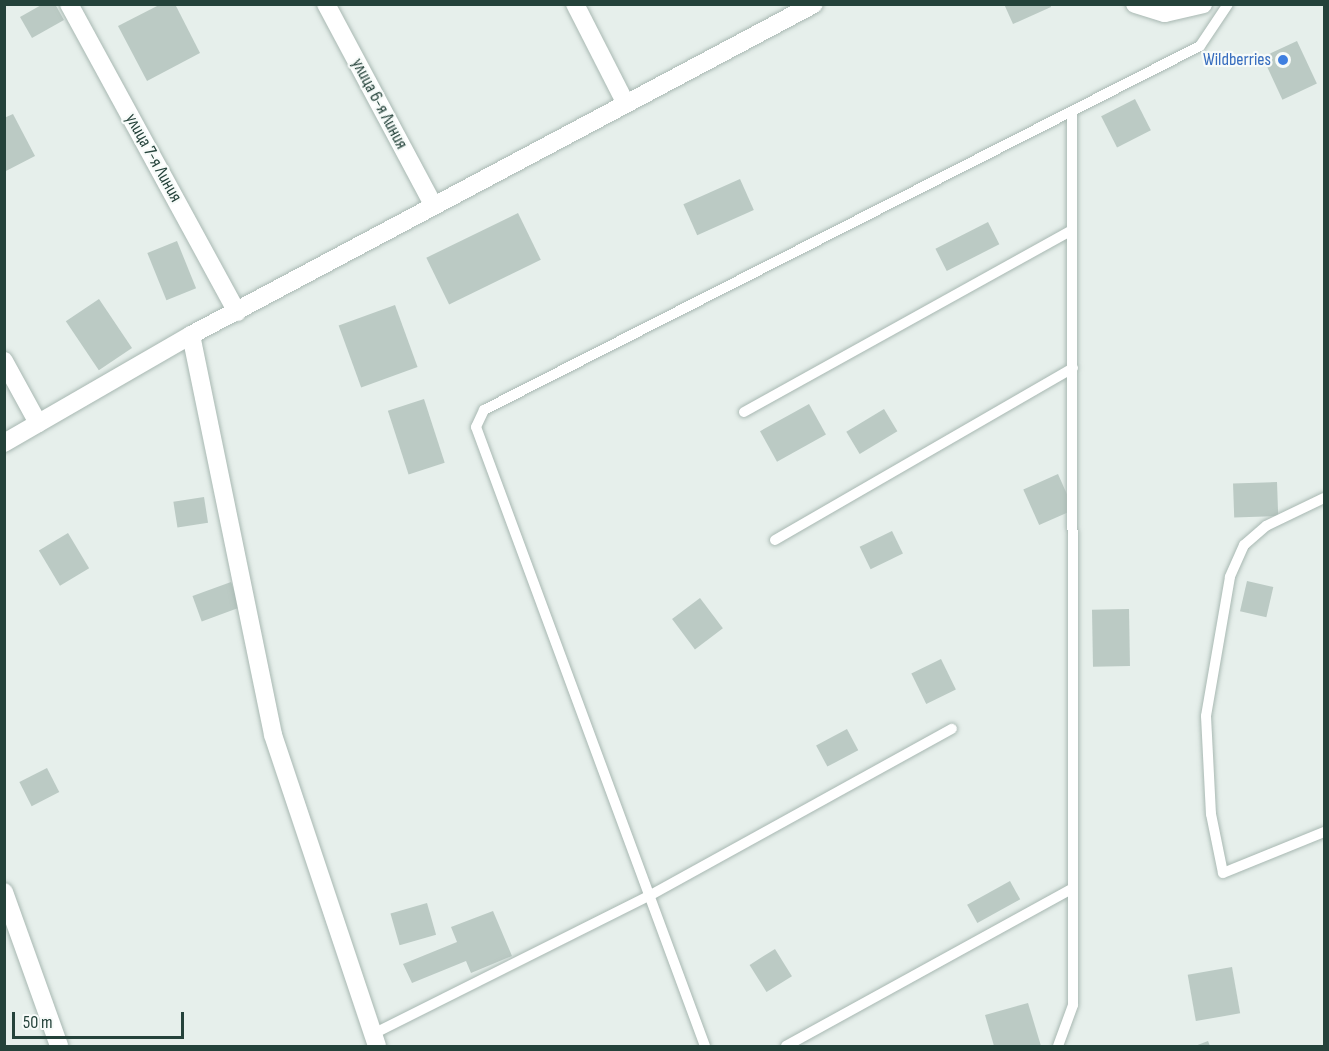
<!DOCTYPE html>
<html>
<head>
<meta charset="utf-8">
<style>
	body { margin:0 }
	#map { position:relative; width:1329px; height:1051px; overflow:hidden; background:#e6efeb; font-family:"Sofia Sans Condensed",sans-serif }
	div>[style] { position:absolute }
	[style*='--x'] { left:calc(var(--x)*1px); top:calc(var(--y)*1px); width:calc(var(--w)*1px); rotate:calc(var(--a)*1deg) }
	.building>* { inset:0; background:#bbcac4; transform-origin:0 0 }
	.roads { filter:drop-shadow(0 0 2px #a8b8b2) drop-shadow(0 0 2px #a8b8b2) }
	.lane>* { height:10px; margin:-5px; padding:0 5px; transform-origin:5px; border-radius:5px; background:#fff }
	.street>* { height:18px; margin:-9px; padding:0 9px; transform-origin:9px; border-radius:9px; background:#fff }
	.dots>* { width:16px; height:16px; translate:-50% -50%; box-sizing:border-box; border:3px solid #f7fbf9; border-radius:50% }
	span { translate:-50% -50%; white-space:nowrap; text-align:center; line-height:1.15; -webkit-text-stroke:4.5px #f7fbf9; paint-order:stroke }
	.shop-label { font-size:18px; color:#366cbe }
	.right { translate:-100% -50%; text-align:right }
	.street-label { font-size:18px; color:#24423a }
	.frame { position:absolute; inset:0; border:6px solid #24423a; pointer-events:none }
	.scale { position:absolute; left:12px; top:1012px; width:172px; height:27px; box-sizing:border-box; border:3px solid #24423a; border-top:0; padding-left:8px; font-size:18px; line-height:21px; white-space:nowrap; color:#24423a; -webkit-text-stroke:4px #f7fbf9; paint-order:stroke }
</style>
</head>
<body>
<div id="map">
	<div class="building">
		<i style="clip-path:polygon(43px 4px,55px 4px,64px 20px,32px 38px,20px 17px)"></i>
		<i style="clip-path:polygon(161px 4px,175px 4px,200px 53px,147px 81px,118px 26px)"></i>
		<i style="clip-path:polygon(1004px 4px,1050px 4px,1051px 7px,1013px 24px)"></i>
		<i style="left:1297px;top:41px;width:47px;height:38px;rotate:65deg"></i>
		<i style="left:1135px;top:99px;width:35px;height:38px;rotate:63deg"></i>
		<i style="clip-path:polygon(13px 114px,35px 156px,4px 172px,4px 118px)"></i>
		<i style="left:740px;top:179px;width:34px;height:62px;rotate:66deg"></i>
		<i style="left:518px;top:213px;width:52px;height:102px;rotate:64deg"></i>
		<i style="left:988px;top:222px;width:25px;height:59px;rotate:63deg"></i>
		<i style="left:177px;top:241px;width:51px;height:32px;rotate:68deg"></i>
		<i style="left:99px;top:299px;width:59px;height:40px;rotate:56deg"></i>
		<i style="left:395px;top:305px;width:66px;height:60px;rotate:70deg"></i>
		<i style="left:424px;top:399px;width:67px;height:38px;rotate:72deg"></i>
		<i style="left:809px;top:404px;width:35px;height:56px;rotate:61deg"></i>
		<i style="left:884px;top:409px;width:26px;height:44px;rotate:59deg"></i>
		<i style="left:1058px;top:474px;width:39px;height:38px;rotate:66deg"></i>
		<i style="left:1277px;top:482px;width:34px;height:44px;rotate:88deg"></i>
		<i style="left:204px;top:497px;width:26px;height:31px;rotate:81deg"></i>
		<i style="left:892px;top:531px;width:25px;height:36px;rotate:64deg"></i>
		<i style="left:68px;top:533px;width:41px;height:34px;rotate:59deg"></i>
		<i style="left:1247px;top:581px;width:27px;height:31px;rotate:13deg"></i>
		<i style="left:231px;top:582px;width:27px;height:41px;rotate:70deg"></i>
		<i style="left:700px;top:598px;width:38px;height:35px;rotate:53deg"></i>
		<i style="left:1129px;top:609px;width:57px;height:37px;rotate:89deg"></i>
		<i style="left:941px;top:659px;width:34px;height:33px;rotate:64deg"></i>
		<i style="left:847px;top:729px;width:24px;height:35px;rotate:62deg"></i>
		<i style="left:47px;top:768px;width:27px;height:31px;rotate:63deg"></i>
		<i style="left:1010px;top:881px;width:21px;height:49px;rotate:61deg"></i>
		<i style="left:427px;top:903px;width:33px;height:38px;rotate:74deg"></i>
		<i style="clip-path:polygon(493px 911px,512px 956px,471px 973px,466px 961px,412px 983px,403px 964px,457px 942px,451px 927px)"></i>
		<i style="left:775px;top:949px;width:32px;height:30px;rotate:58deg"></i>
		<i style="left:1232px;top:967px;width:47px;height:45px;rotate:80deg"></i>
		<i style="clip-path:polygon(1028px 1003px,1041px 1046px,994px 1046px,985px 1015px)"></i>
		<i style="clip-path:polygon(1208px 1041px,1210px 1046px,1195px 1046px)"></i>
	</div>
	<div class="roads">
		<div class="lane">
			<i style="--x:744;--y:412;--w:375;--a:-29"></i>
			<i style="--x:1324;--y:498;--w:64;--a:154.2"></i>
			<i style="--x:1266;--y:526;--w:29;--a:139"></i>
			<i style="--x:1244;--y:545;--w:35;--a:114"></i>
			<i style="--x:1230;--y:577;--w:141;--a:99.8"></i>
			<i style="--x:1206;--y:716;--w:98;--a:87.1"></i>
			<i style="--x:1211;--y:814;--w:60;--a:78.5"></i>
			<i style="--x:1223;--y:873;--w:109;--a:-22.1"></i>
			<i style="--x:775;--y:540;--w:344;--a:-30"></i>
			<i style="--x:373;--y:1034;--w:309;--a:-26.6"></i>
			<i style="--x:649;--y:896;--w:346;--a:-28.9"></i>
			<i style="--x:705;--y:1046;--w:660;--a:-110.3"></i>
			<i style="--x:476;--y:427;--w:19;--a:-65"></i>
			<i style="--x:484;--y:410;--w:803;--a:-26.95"></i>
			<i style="--x:1200;--y:46;--w:50;--a:-56.3"></i>
			<i style="--x:786;--y:1046;--w:326;--a:-28.8"></i>
			<i style="--x:1058;--y:1046;--w:44;--a:-69.9"></i>
			<i style="--x:1073;--y:1005;--w:893;--a:-90.06"></i>
		</div>
		<div class="street">
			<i style="--x:69;--y:4;--w:351;--a:61.4"></i>
			<i style="--x:326;--y:4;--w:227;--a:61.9"></i>
			<i style="--x:575;--y:4;--w:110;--a:63"></i>
			<i style="--x:1135;--y:4;--w:31;--a:17"></i>
			<i style="--x:1165;--y:13;--w:39;--a:-13"></i>
			<i style="--x:191;--y:335;--w:408;--a:78.4"></i>
			<i style="--x:273;--y:735;--w:328;--a:71.5"></i>
			<i style="--x:4;--y:361;--w:71;--a:61.3"></i>
			<i style="--x:4;--y:443;--w:216;--a:-30"></i>
			<i style="--x:191;--y:335;--w:705;--a:-27.98"></i>
			<i style="--x:4;--y:892;--w:164;--a:70.3"></i>
		</div>
	</div>
	<div class="dots">
		<i style="left:1283px;top:60px;background:#3f7fe0"></i>
	</div>
	<div class="shop-label">
		<span class="right" style="left:1271px;top:60px">Wildberries</span>
	</div>
	<div class="street-label">
		<span style="left:379px;top:104px;rotate:62deg">улица 6-я Линия</span>
		<span style="left:153px;top:158px;rotate:61deg">улица 7-я Линия</span>
	</div>
	<div class="frame"></div>
	<div class="scale">50 m</div>
</div>
</body>
</html>
